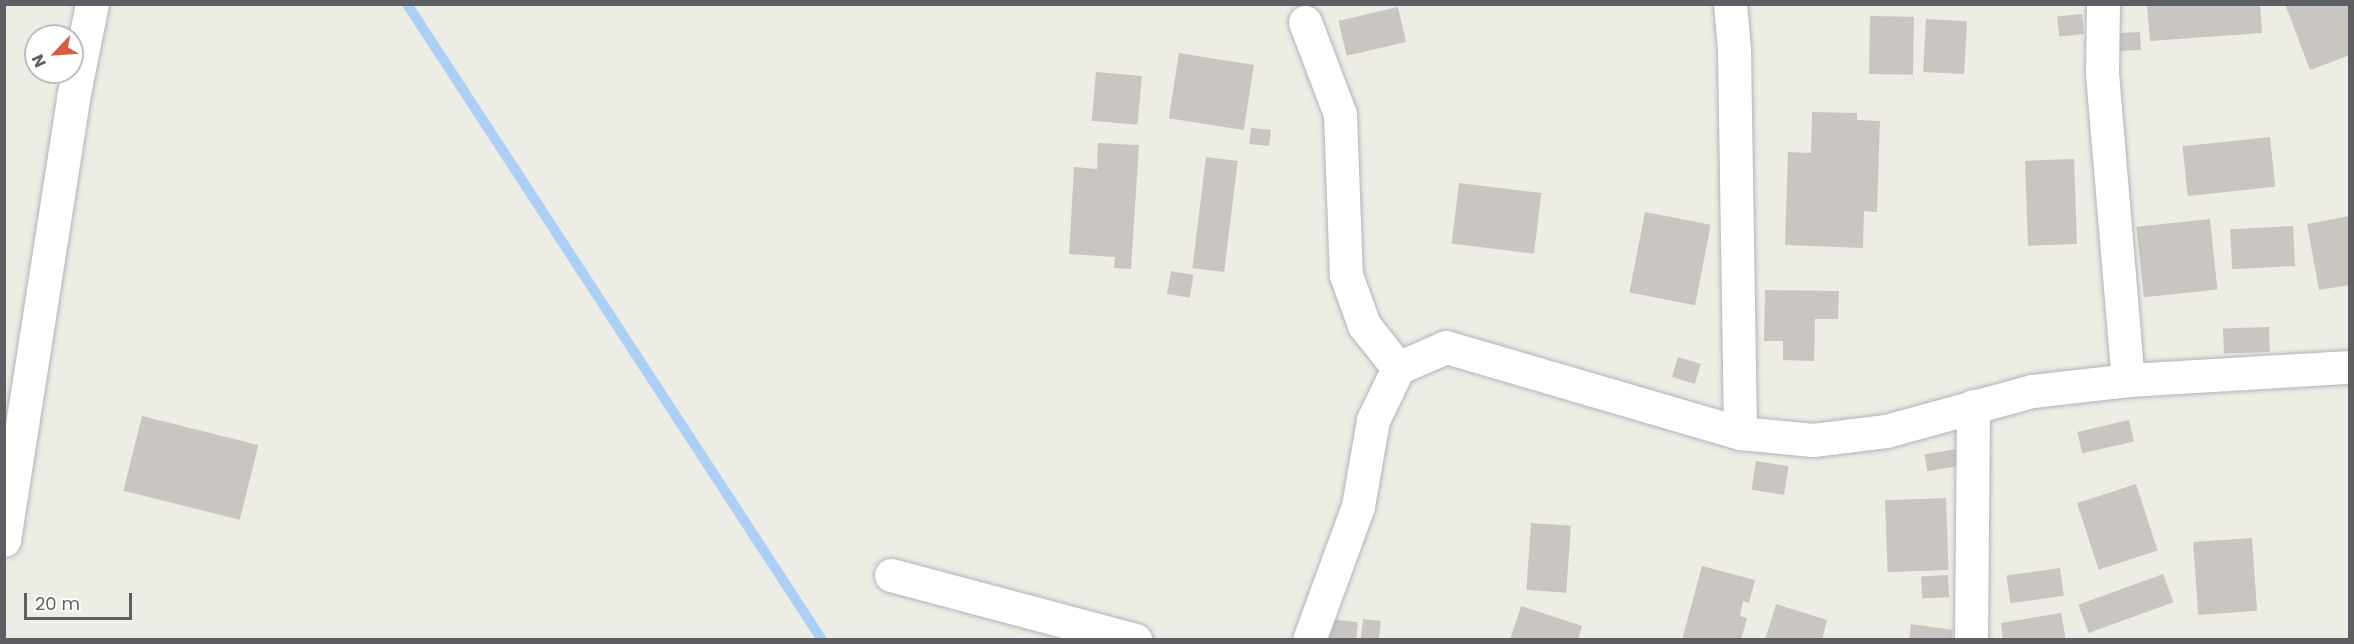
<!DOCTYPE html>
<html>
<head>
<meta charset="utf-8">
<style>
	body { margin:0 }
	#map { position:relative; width:2354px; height:644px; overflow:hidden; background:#edece5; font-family:Poppins,sans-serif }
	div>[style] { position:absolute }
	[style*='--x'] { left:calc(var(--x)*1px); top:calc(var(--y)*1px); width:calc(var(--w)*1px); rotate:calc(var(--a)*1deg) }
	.stream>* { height:10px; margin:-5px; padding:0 5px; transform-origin:5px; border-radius:5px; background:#accff6 }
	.building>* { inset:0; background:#c9c6c2; transform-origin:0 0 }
	.roads { filter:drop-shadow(0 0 2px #b2b4b8) drop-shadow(0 0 2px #b2b4b8) }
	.street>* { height:33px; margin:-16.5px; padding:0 16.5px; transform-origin:16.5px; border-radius:16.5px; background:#fff }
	span { translate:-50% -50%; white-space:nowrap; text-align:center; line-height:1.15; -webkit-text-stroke:6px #fff; paint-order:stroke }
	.frame { position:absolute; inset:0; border:6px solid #5d5f64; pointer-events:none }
	.north { position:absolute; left:24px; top:24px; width:60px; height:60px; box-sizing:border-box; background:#fff; border:2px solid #bebfc1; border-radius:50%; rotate:245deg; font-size:16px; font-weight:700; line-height:24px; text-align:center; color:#5d5f64 }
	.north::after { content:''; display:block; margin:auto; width:21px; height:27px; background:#d85a40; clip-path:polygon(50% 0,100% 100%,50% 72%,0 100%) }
	.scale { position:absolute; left:24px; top:593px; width:108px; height:27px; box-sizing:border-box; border:3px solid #5d5f64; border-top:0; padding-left:8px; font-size:18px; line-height:21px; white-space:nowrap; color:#5d5f64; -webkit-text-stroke:4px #fff; paint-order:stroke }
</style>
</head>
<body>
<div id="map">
	<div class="stream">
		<i style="--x:407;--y:4;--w:759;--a:56.87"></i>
	</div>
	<div class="building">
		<i style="clip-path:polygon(2147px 4px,2260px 4px,2262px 33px,2150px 41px)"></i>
		<i style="clip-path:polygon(2285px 4px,2350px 4px,2350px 55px,2310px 70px)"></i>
		<i style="left:1398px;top:7px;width:36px;height:61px;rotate:77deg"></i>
		<i style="left:2082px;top:14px;width:20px;height:25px;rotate:84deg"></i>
		<i style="left:1870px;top:16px;width:44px;height:58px;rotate:1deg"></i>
		<i style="left:1926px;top:19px;width:41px;height:53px;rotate:3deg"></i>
		<i style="left:2140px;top:32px;width:18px;height:26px;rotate:87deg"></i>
		<i style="left:1179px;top:53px;width:76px;height:66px;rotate:9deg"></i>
		<i style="left:1096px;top:72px;width:46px;height:49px;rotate:5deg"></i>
		<i style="clip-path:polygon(1812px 112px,1857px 113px,1857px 120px,1880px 121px,1877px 212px,1864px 211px,1863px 248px,1785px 245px,1788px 152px,1811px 153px)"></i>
		<i style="left:1251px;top:128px;width:20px;height:16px;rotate:6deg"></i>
		<i style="left:2270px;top:137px;width:50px;height:88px;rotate:84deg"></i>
		<i style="clip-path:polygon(1098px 143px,1139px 145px,1131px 269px,1114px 268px,1115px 257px,1069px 254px,1074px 167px,1097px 169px)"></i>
		<i style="left:1206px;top:157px;width:32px;height:112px;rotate:7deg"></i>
		<i style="left:2074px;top:159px;width:85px;height:49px;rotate:88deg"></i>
		<i style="left:1459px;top:183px;width:83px;height:61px;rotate:7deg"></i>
		<i style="left:1645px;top:212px;width:67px;height:82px;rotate:11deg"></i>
		<i style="clip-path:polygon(2350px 216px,2350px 285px,2319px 290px,2307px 224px)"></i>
		<i style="left:2210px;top:219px;width:71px;height:74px;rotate:84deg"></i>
		<i style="left:2293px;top:226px;width:40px;height:63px;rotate:87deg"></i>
		<i style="left:1171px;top:271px;width:23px;height:23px;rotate:10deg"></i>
		<i style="clip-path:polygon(1765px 290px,1839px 291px,1838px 319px,1815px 319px,1814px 361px,1783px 360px,1783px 341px,1764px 341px)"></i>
		<i style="left:2269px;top:327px;width:25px;height:46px;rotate:88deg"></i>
		<i style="left:1678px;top:357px;width:24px;height:21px;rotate:17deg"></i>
		<i style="left:142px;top:416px;width:120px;height:77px;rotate:14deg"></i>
		<i style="left:2129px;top:420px;width:22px;height:53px;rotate:77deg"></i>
		<i style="left:1956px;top:449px;width:17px;height:32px;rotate:80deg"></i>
		<i style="left:1756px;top:461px;width:33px;height:29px;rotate:9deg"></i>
		<i style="left:2136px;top:484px;width:70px;height:62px;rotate:72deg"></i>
		<i style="left:1946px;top:498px;width:72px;height:61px;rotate:88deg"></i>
		<i style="left:1531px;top:523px;width:40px;height:67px;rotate:4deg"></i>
		<i style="left:2252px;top:538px;width:73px;height:59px;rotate:86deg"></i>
		<i style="clip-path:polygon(1702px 566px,1755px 580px,1749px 603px,1743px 601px,1740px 616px,1747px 618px,1741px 640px,1682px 640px)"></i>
		<i style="left:2060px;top:568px;width:28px;height:54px;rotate:82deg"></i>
		<i style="left:2163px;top:574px;width:30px;height:90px;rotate:70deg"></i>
		<i style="left:1948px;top:575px;width:22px;height:27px;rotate:87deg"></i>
		<i style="clip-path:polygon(1776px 604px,1827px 620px,1822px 640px,1765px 640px)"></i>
		<i style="clip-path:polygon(1521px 606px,1582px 626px,1578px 640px,1510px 640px)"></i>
		<i style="clip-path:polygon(2061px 613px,2066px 640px,2003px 640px,2001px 623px)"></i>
		<i style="left:1328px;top:619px;width:30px;height:19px;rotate:6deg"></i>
		<i style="left:1363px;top:619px;width:18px;height:21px;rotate:6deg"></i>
		<i style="clip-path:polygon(1911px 624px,1953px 630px,1952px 640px,1909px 640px)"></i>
	</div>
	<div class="roads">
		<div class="street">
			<i style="--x:1730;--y:4;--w:45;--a:84.9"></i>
			<i style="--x:1734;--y:49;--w:384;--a:89.1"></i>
			<i style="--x:2103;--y:4;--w:69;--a:90.8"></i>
			<i style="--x:2102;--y:73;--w:308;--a:85.2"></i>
			<i style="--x:1305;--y:22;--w:98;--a:69.2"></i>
			<i style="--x:1340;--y:114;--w:161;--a:87.9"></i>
			<i style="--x:1346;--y:275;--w:53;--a:70.2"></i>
			<i style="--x:1364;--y:325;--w:55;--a:51.7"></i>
			<i style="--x:4;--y:540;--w:447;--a:-81.1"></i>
			<i style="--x:73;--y:98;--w:96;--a:-78.6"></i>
			<i style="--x:891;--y:575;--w:253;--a:14.9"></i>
			<i style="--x:1309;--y:640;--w:143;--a:-69.9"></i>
			<i style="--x:1358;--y:506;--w:87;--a:-80.1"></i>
			<i style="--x:1373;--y:420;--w:58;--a:-64.3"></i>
			<i style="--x:1398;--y:368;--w:52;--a:-23.6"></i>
			<i style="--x:1446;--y:347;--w:306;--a:16.3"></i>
			<i style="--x:1740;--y:433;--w:73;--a:5.5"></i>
			<i style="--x:1813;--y:440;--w:74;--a:-7"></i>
			<i style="--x:1886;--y:431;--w:151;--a:-15.3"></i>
			<i style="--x:2032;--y:391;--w:97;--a:-6.5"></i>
			<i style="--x:2128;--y:380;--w:222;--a:-3.4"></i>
			<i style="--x:1971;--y:640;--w:234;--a:-89.5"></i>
		</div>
	</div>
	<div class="frame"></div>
	<div class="north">N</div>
	<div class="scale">20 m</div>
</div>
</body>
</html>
